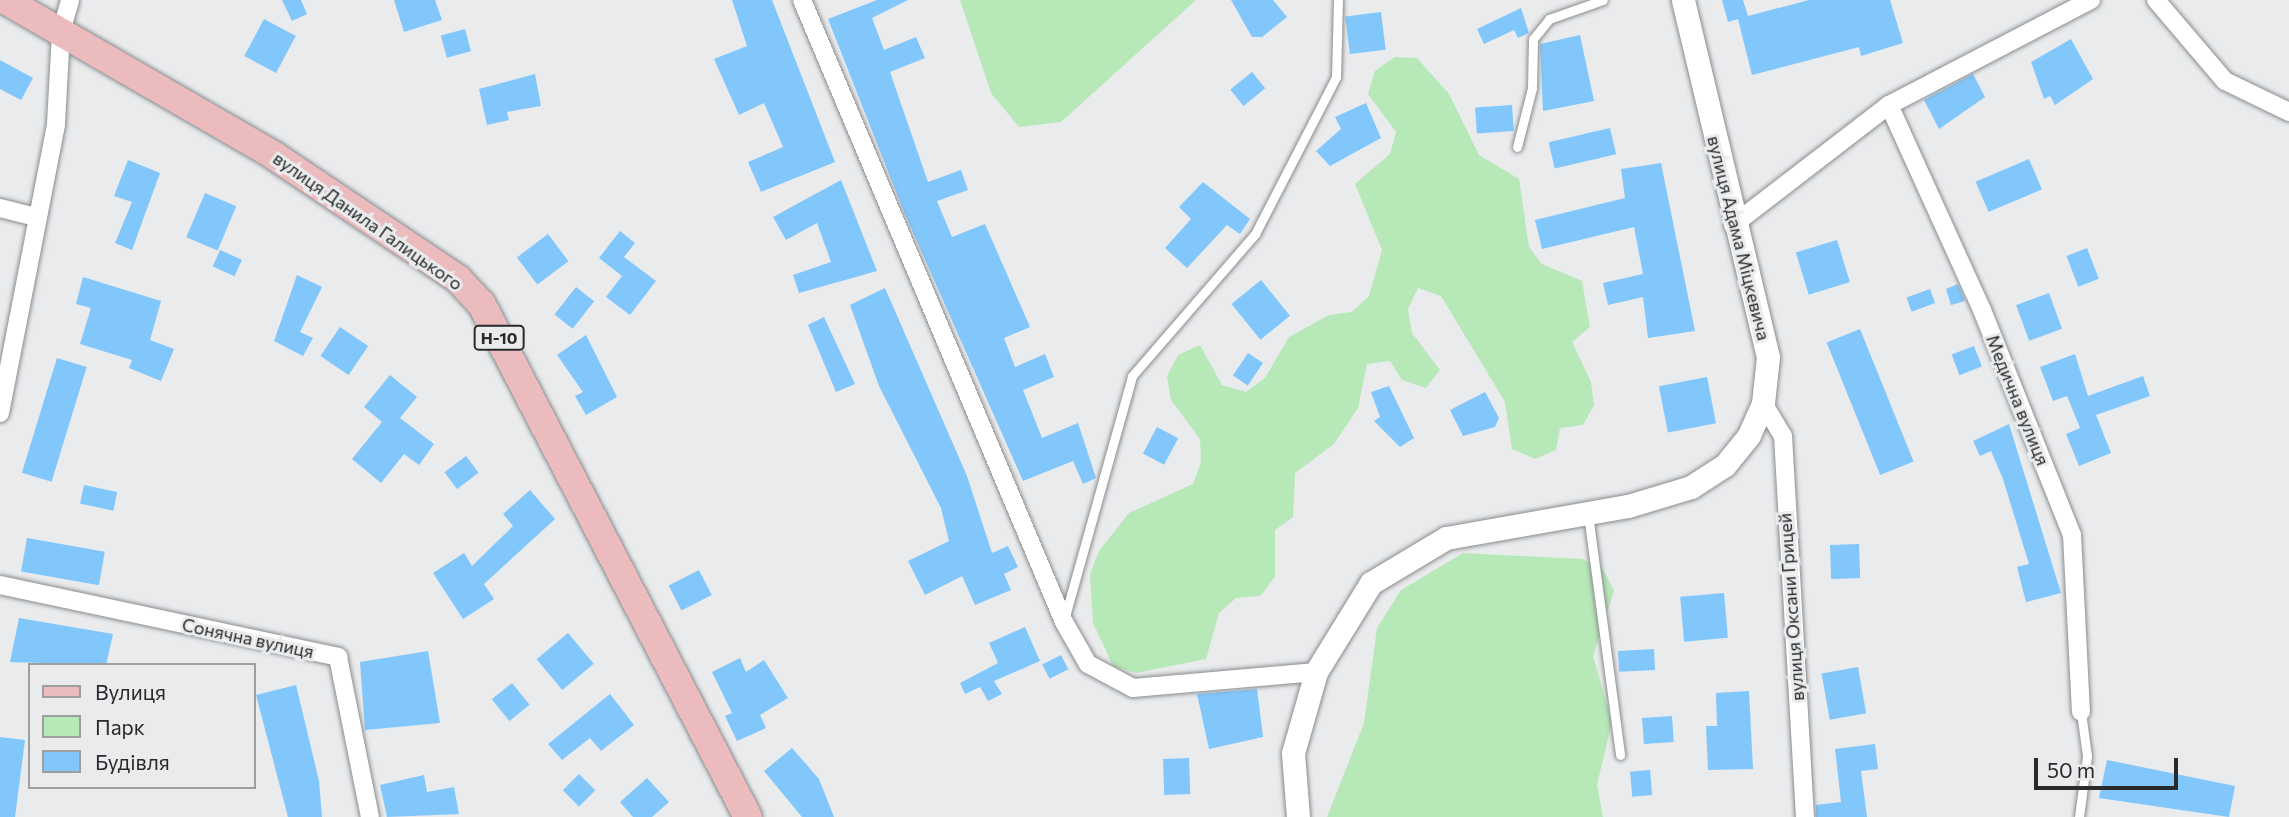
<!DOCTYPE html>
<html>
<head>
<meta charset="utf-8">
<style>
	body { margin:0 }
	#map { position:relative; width:2289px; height:817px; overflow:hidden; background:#e9ebed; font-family:Commissioner,sans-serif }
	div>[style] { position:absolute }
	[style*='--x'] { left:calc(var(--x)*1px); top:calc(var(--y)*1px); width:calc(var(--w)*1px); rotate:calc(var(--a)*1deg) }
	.green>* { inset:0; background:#b7e8b8 }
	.building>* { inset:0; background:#82c7fb; transform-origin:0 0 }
	.roads { filter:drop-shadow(0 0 2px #8a8c8e) drop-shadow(0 0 2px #8a8c8e) }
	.service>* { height:9px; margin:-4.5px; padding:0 4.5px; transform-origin:4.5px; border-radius:4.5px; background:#fff }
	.minor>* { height:18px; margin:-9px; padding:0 9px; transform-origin:9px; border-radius:9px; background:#fff }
	.tertiary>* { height:23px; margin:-11.5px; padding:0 11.5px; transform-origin:11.5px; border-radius:11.5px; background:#fff }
	.primary>* { height:28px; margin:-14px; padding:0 14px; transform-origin:14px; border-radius:14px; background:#ebbbbe }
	span { translate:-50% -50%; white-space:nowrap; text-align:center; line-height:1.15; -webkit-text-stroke:6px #e9ebed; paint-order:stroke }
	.shield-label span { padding:2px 5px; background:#e9ebed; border:2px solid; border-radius:5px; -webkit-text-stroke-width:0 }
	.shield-label { font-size:16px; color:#292a2b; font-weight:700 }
	.street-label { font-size:18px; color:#292a2b }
	.legend { position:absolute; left:28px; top:663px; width:228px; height:126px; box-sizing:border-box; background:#e9ebed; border:2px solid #9c9e9f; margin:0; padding:9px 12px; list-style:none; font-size:21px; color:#292a2b }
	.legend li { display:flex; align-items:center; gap:14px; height:35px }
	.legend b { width:35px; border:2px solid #9c9e9f }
	.scale { position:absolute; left:2034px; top:758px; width:144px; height:32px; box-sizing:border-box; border:4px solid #292a2b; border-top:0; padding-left:9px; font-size:21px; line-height:24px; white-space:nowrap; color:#292a2b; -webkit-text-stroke:5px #e9ebed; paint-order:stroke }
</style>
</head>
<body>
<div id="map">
	<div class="green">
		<i style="clip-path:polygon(960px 0,1196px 0,1061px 122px,1019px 127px,991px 93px)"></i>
		<i style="clip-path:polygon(1395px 57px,1417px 58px,1449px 94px,1479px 155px,1519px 179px,1529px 247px,1542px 264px,1582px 281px,1590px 327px,1572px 342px,1591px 382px,1594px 405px,1583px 425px,1560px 428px,1556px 450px,1535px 459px,1512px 449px,1505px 402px,1441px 296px,1418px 288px,1408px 309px,1412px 333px,1440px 370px,1426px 388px,1402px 380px,1390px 361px,1367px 364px,1358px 408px,1334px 444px,1295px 473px,1293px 517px,1275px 530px,1275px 577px,1260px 596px,1236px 598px,1219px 613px,1206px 659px,1136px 673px,1113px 666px,1093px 623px,1090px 574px,1099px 551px,1129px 513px,1193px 484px,1201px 462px,1200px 439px,1171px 400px,1167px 376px,1178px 355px,1200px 345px,1222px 385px,1246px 392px,1265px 378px,1289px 337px,1329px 315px,1352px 312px,1369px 296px,1382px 250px,1355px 184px,1390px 154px,1396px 132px,1368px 94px,1375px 71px)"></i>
		<i style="clip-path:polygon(1463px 553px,1582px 559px,1603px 569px,1614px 591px,1593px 656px,1612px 722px,1597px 785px,1603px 817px,1327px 817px,1364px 723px,1377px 628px,1401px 590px)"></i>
	</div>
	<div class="building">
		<i style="clip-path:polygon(282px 0,301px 0,307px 14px,292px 21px)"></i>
		<i style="clip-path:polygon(394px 0,435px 0,442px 20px,404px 32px)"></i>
		<i style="clip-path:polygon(732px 0,772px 0,835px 162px,761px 192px,748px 162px,783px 147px,764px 103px,739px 115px,714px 59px,747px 46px)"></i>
		<i style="clip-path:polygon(877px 0,908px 0,872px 18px,884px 50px,916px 37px,925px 58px,890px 72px,928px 182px,961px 170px,968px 190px,937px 201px,952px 237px,985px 224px,1030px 327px,1004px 338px,1015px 367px,1045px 354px,1054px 377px,1023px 390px,1042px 438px,1078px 423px,1096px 478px,1083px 484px,1073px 461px,1023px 481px,904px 212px,828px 19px)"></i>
		<i style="clip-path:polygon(1231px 0,1273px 0,1287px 17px,1262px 37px,1252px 37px)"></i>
		<i style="clip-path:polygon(1722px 0,1743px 0,1748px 16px,1809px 0,1890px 0,1903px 43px,1861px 56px,1859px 47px,1752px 75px,1738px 19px,1728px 22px)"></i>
		<i style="clip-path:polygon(1521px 8px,1529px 33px,1518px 38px,1514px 30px,1484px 44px,1477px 29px)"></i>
		<i style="left:1381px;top:12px;width:38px;height:36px;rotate:83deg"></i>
		<i style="left:264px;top:19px;width:36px;height:42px;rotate:28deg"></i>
		<i style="left:465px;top:29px;width:23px;height:25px;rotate:75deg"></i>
		<i style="clip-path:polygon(1580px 35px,1594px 101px,1543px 111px,1540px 44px)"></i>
		<i style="clip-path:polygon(2071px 39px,2093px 79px,2055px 105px,2050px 96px,2044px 99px,2031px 62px)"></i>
		<i style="clip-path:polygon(0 60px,33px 78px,21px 100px,0 89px)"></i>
		<i style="left:1252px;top:72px;width:21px;height:28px;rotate:51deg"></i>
		<i style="clip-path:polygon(535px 74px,541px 106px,507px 112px,509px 120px,487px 125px,479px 89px)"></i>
		<i style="clip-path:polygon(1973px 74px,1985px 97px,1939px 129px,1924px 100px)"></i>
		<i style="clip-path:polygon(1366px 103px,1381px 138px,1330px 166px,1316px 151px,1341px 129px,1335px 117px)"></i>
		<i style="left:1512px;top:105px;width:26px;height:37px;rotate:86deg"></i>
		<i style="left:1610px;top:128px;width:27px;height:63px;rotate:77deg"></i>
		<i style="left:2029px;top:159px;width:33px;height:58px;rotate:67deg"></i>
		<i style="clip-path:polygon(128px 160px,160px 173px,132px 250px,115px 243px,132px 202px,114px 196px)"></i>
		<i style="clip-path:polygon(1661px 163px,1695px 331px,1648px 338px,1643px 297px,1608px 305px,1603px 283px,1643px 274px,1634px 227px,1542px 249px,1535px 220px,1625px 198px,1621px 169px)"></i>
		<i style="clip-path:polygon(841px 180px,877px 271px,799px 293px,793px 275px,831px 262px,817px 223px,786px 240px,773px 217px)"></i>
		<i style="clip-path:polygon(1203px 182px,1250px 219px,1240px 234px,1227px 225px,1187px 268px,1165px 248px,1191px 219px,1179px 207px)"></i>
		<i style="left:205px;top:193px;width:34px;height:48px;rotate:23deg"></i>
		<i style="clip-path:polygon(620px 231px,635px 243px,624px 257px,656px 281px,630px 315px,606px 297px,622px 276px,599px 258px)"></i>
		<i style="left:548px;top:234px;width:34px;height:39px;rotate:53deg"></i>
		<i style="left:1837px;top:240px;width:44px;height:43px;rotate:73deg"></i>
		<i style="left:2087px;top:248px;width:33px;height:22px;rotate:69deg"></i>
		<i style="left:220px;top:250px;width:24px;height:18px;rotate:24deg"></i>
		<i style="clip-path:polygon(297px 275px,322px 287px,300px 332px,313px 338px,303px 356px,274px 341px)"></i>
		<i style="clip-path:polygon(83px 277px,161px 301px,150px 340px,174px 349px,161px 381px,129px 368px,132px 360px,80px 344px,91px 308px,76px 304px)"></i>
		<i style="left:1261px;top:280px;width:46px;height:38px;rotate:51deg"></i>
		<i style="clip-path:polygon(1958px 284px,1965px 301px,1951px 305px,1946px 289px)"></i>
		<i style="left:576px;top:287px;width:23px;height:35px;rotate:38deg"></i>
		<i style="clip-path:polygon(885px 288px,967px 476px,992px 553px,1008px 546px,1018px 567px,1004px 574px,1011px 590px,975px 605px,962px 576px,925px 595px,908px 561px,949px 541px,941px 508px,879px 386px,850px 305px)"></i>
		<i style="left:1930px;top:289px;width:15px;height:25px;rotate:70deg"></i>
		<i style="left:2049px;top:293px;width:38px;height:35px;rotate:70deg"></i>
		<i style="clip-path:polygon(824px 317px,855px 384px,836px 392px,808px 325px)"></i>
		<i style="left:340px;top:327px;width:34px;height:35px;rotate:34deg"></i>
		<i style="left:1860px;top:329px;width:143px;height:36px;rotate:68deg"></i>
		<i style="clip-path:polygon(586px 335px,617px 397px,586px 415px,575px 396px,583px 392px,557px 355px)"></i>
		<i style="left:1974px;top:346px;width:22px;height:24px;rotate:69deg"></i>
		<i style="left:1248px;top:353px;width:18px;height:27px;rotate:34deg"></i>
		<i style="clip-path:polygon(2075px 354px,2088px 396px,2143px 376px,2150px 396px,2096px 415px,2111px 453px,2079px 466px,2066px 434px,2080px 428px,2067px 396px,2053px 401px,2040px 367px)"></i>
		<i style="left:57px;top:358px;width:31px;height:120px;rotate:17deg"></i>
		<i style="clip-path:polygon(390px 375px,417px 397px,400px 418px,434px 444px,419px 465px,404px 454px,381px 483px,352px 459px,382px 422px,364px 407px)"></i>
		<i style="left:1707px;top:377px;width:47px;height:49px;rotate:79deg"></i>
		<i style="clip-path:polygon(1389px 386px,1414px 438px,1400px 447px,1374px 421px,1380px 417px,1371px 392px)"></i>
		<i style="clip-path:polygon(1485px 392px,1499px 418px,1495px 427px,1463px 436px,1450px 410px)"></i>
		<i style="clip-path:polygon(2009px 424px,2061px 593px,2026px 602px,2017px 567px,2029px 564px,2003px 479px,1991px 451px,1980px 456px,1973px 441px)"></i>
		<i style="left:1157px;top:427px;width:24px;height:30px;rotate:28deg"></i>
		<i style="left:466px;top:456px;width:21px;height:27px;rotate:53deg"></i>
		<i style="left:84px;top:485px;width:34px;height:19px;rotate:12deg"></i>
		<i style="clip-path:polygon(530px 490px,555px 519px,484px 584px,494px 599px,463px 619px,433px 573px,464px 553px,472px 566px,513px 526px,503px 514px)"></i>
		<i style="left:27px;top:538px;width:79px;height:34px;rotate:10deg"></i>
		<i style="left:1859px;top:544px;width:34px;height:29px;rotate:88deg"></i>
		<i style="left:699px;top:570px;width:28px;height:34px;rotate:63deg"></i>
		<i style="left:1724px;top:593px;width:45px;height:44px;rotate:85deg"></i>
		<i style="clip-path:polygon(19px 618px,113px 634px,106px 665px,10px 662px)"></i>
		<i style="clip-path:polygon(1025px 627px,1040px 661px,994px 681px,1002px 694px,988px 701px,980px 687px,965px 694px,960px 683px,998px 663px,989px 643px)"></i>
		<i style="left:568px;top:633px;width:40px;height:41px;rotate:50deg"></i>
		<i style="left:1654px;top:649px;width:21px;height:36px;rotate:87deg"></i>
		<i style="clip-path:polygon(428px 651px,440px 723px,365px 730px,360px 662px)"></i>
		<i style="left:1061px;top:655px;width:16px;height:21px;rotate:63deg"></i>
		<i style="clip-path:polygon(740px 658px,746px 672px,764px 660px,788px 698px,760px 715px,766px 728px,737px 741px,725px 716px,732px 713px,712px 672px)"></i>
		<i style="left:1858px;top:667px;width:47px;height:37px;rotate:80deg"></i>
		<i style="left:512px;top:683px;width:28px;height:26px;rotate:51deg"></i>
		<i style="clip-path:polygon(296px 685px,319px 781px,322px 817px,288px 817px,256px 695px)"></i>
		<i style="clip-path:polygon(1257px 689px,1263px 737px,1209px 749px,1197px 694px)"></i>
		<i style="clip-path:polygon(1749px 691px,1753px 769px,1708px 770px,1706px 726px,1717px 726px,1716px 693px)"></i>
		<i style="clip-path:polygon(610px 694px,634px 725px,601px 751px,590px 738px,562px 760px,548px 744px)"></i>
		<i style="left:1672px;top:716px;width:26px;height:30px;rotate:86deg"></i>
		<i style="clip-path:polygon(0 737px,25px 740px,15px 817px,0 817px)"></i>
		<i style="clip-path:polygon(1875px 744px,1878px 769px,1861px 771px,1867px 817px,1816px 817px,1816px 805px,1841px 802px,1835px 749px)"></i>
		<i style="clip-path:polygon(792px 748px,819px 779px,834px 817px,802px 817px,764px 771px)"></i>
		<i style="left:1189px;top:758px;width:36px;height:26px;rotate:88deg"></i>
		<i style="clip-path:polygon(2107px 760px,2235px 786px,2229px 817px,2099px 798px)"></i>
		<i style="left:1650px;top:770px;width:25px;height:20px;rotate:85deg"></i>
		<i style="left:579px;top:774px;width:23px;height:23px;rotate:45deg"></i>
		<i style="clip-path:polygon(424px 775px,427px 792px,454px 787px,459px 814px,387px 817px,380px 785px)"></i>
		<i style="clip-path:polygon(647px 778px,669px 802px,652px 817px,633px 817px,620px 802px)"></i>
	</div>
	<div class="roads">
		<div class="service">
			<i style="--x:1517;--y:147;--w:61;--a:-75.7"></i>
			<i style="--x:1532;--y:88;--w:49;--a:-88.8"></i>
			<i style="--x:1533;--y:39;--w:26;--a:-51"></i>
			<i style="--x:1549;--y:19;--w:57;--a:-19.4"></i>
			<i style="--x:1588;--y:514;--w:243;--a:82.4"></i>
			<i style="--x:1064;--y:620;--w:253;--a:-74.4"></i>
			<i style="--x:1132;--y:376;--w:188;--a:-49.1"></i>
			<i style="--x:1255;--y:234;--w:177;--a:-62.7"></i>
			<i style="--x:1336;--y:77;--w:77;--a:-88.5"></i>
			<i style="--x:2079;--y:817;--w:62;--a:-82.5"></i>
			<i style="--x:2087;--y:756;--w:44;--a:-97.8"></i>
		</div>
		<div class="minor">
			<i style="--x:802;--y:0;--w:675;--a:67.16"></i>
			<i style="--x:1064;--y:622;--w:48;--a:60.3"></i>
			<i style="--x:1088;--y:664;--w:51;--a:28.1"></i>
			<i style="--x:1133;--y:688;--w:184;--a:-5"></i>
			<i style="--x:2156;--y:0;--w:106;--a:49.6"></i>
			<i style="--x:2225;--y:81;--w:71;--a:25.8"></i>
			<i style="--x:1889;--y:105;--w:225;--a:65.6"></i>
			<i style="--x:1982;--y:310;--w:242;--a:68.2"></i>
			<i style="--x:2072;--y:535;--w:177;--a:87.1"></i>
			<i style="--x:0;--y:208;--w:37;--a:14"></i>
			<i style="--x:1733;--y:225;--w:197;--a:-37.6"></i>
			<i style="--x:1889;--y:105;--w:228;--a:-27.5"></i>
			<i style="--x:1763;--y:403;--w:39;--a:59"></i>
			<i style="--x:1783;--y:436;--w:382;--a:86.7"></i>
			<i style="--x:0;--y:413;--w:294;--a:-79"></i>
			<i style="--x:56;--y:124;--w:92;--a:-86.9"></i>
			<i style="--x:61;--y:32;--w:33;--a:-74"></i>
			<i style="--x:0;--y:585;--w:346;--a:12"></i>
			<i style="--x:338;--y:657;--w:163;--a:78.7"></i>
		</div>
		<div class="tertiary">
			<i style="--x:1298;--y:817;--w:64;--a:-94.5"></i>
			<i style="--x:1293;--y:753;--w:84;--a:-74.1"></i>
			<i style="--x:1316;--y:672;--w:105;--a:-58.3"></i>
			<i style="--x:1371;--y:583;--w:87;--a:-31"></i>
			<i style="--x:1446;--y:538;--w:185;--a:-10"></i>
			<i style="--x:1628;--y:506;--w:66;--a:-16.8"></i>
			<i style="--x:1691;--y:487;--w:40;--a:-32.9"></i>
			<i style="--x:1725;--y:465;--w:38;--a:-51"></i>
			<i style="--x:1749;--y:435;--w:35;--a:-66"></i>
			<i style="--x:1763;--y:403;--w:46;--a:-83.8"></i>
			<i style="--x:1768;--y:357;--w:367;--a:-103.4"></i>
		</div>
		<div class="primary">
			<i style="--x:5;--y:0;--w:310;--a:30"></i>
			<i style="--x:273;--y:155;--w:223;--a:33.8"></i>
			<i style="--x:458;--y:279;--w:35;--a:47"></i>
			<i style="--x:482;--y:305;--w:577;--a:62.55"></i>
		</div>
	</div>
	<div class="shield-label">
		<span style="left:499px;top:338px">Н-10</span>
	</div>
	<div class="street-label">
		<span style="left:368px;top:221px;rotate:35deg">вулиця Данила Галицького</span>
		<span style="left:1739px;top:238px;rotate:76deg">вулиця Адама Міцкевича</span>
		<span style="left:2018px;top:400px;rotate:68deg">Медична вулиця</span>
		<span style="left:1791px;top:607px;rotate:-94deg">вулиця Оксани Грицей</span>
		<span style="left:248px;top:638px;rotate:12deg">Сонячна вулиця</span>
	</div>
	<ul class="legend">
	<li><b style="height:9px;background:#ebbbbe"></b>Вулиця</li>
	<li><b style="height:19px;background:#b7e8b8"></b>Парк</li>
	<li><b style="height:19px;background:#82c7fb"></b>Будівля</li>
	</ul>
	<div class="scale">50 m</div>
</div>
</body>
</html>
